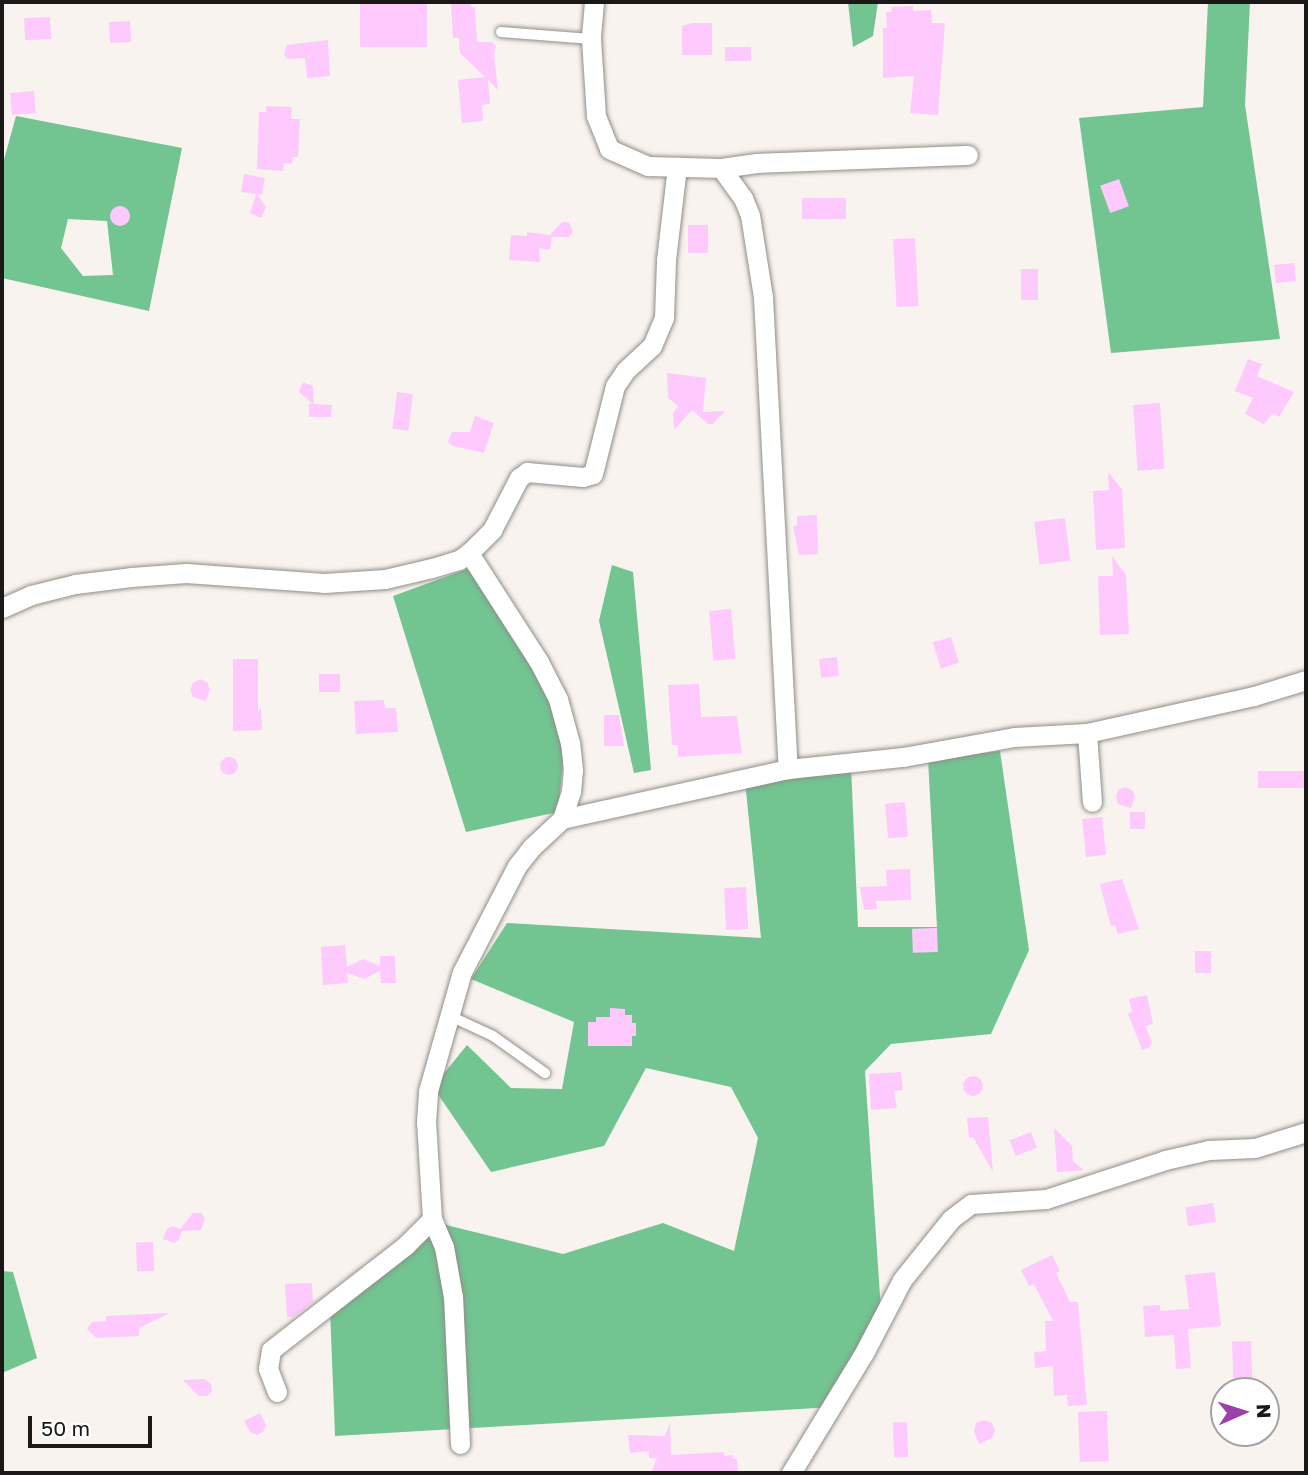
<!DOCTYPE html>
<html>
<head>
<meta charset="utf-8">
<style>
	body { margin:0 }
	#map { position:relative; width:1308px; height:1475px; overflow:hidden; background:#f8f3ee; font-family:"Golos Text",sans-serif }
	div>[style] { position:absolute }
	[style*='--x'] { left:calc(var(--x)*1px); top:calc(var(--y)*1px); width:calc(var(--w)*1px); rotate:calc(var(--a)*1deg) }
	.forest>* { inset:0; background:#72c491 }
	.building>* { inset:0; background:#fecafd; transform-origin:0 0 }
	.round { border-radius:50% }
	.roads { filter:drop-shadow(0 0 2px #918d89) drop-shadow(0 0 2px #918d89) }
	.service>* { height:10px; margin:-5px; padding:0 5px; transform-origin:5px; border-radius:5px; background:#fff }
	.minor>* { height:19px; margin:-9.5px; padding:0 9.5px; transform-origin:9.5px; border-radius:9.5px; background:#fff }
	span { translate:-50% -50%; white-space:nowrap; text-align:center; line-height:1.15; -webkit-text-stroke:7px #fff; paint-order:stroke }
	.frame { position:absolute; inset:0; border:4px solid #1b1917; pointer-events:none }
	.north { position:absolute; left:1210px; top:1377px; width:70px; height:70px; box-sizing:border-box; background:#fff; border:2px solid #a4a3a2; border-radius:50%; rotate:87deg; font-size:19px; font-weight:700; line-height:28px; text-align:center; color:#1b1917 }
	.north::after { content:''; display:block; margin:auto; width:24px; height:32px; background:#9a41ac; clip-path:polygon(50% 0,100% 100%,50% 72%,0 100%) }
	.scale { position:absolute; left:28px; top:1416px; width:124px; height:32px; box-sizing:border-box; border:4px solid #1b1917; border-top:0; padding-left:9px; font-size:21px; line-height:24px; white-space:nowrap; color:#1b1917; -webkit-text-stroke:5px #fff; paint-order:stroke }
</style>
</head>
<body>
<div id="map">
	<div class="forest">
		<i style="clip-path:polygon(848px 2px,878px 2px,873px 36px,853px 47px)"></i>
		<i style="clip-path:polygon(1208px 2px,1250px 2px,1245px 105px,1280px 339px,1111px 353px,1079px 118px,1203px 107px)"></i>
		<i style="clip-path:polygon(evenodd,16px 116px,182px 148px,149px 311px,2px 278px,2px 167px,16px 116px,68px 219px,107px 221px,113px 275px,83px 276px,61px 248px,68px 219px)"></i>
		<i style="clip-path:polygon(612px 565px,633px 572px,651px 770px,634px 773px,599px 621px)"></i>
		<i style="clip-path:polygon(467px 569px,512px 608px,567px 723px,558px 812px,466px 832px,393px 596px)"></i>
		<i style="clip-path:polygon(1000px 751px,1029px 950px,991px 1034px,891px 1044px,865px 1071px,881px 1311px,833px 1407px,335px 1436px,330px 1309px,438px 1223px,563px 1254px,663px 1223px,734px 1251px,758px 1138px,731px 1087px,646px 1068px,604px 1146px,491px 1172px,433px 1087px,467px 1045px,511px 1088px,562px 1089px,574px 1022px,471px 979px,507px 923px,761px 938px,745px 781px,851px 765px,858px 927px,937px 927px,928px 759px)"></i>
		<i style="clip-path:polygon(2px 1271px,13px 1272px,37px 1358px,2px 1373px)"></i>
	</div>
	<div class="building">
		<i style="left:360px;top:2px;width:67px;height:45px"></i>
		<i style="clip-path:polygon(451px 2px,471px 2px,471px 7px,475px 7px,477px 42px,492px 42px,496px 46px,494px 55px,498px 90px,488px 80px,490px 104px,482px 105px,483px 121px,462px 123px,458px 80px,485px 77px,460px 53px,459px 38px,453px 38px)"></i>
		<i style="clip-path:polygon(913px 6px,913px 11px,931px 10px,932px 23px,945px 23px,938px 115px,910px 113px,914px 76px,883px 78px,883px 28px,887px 28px,886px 12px,892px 12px,891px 7px)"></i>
		<i style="left:50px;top:17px;width:22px;height:26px;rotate:87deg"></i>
		<i style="left:130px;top:21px;width:21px;height:21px;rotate:87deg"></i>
		<i style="clip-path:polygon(693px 23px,712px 23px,712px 55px,682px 55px,682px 26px)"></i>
		<i style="clip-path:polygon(328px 40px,330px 76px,307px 78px,305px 58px,288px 59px,284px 55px,287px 45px)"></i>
		<i style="left:725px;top:47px;width:26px;height:14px"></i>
		<i style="left:34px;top:91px;width:22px;height:24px;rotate:85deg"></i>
		<i style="clip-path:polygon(266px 106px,292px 107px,291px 119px,300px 119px,298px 157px,293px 157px,292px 164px,284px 163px,283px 171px,257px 169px,259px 112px,266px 112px)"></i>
		<i style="clip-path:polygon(244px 174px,265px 178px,262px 195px,257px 194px,266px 207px,261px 218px,250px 213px,256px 194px,241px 192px)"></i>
		<i style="left:1119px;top:179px;width:29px;height:20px;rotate:70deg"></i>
		<i style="left:846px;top:198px;width:21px;height:44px;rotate:90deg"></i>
		<i class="round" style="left:110px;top:206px;width:20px;height:20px"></i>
		<i style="clip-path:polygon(562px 222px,569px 222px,573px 232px,569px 237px,552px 237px,550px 250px,539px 248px,540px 262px,509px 260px,511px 235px,527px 236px,527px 232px,550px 235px)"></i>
		<i style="left:688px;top:225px;width:20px;height:28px"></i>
		<i style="left:915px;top:238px;width:68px;height:22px;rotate:87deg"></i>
		<i style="left:1294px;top:263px;width:18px;height:20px;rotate:84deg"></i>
		<i style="left:1021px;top:269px;width:17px;height:31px"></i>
		<i style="clip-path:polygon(1248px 359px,1262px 364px,1257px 376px,1294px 392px,1279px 417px,1273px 413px,1264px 424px,1245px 414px,1253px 398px,1235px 391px)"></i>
		<i style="clip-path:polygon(667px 373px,706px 378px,703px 412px,725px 411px,713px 424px,708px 424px,692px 410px,674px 430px,673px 413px,678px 406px,668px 398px)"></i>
		<i style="clip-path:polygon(303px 382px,313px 386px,314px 404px,332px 405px,331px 417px,309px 417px,309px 404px,313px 404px,299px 392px)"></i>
		<i style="left:397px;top:392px;width:16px;height:37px;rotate:7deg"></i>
		<i style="left:1160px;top:403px;width:66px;height:27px;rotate:86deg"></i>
		<i style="clip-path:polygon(475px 416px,494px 423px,484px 453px,453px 446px,448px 442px,452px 432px,470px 432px)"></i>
		<i style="clip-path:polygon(1108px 472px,1122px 489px,1125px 548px,1096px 550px,1093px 491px,1109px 490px)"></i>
		<i style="clip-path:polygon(817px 515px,818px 554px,799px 555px,793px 526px,797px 526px,797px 516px)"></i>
		<i style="left:1065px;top:518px;width:43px;height:31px;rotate:83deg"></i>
		<i style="clip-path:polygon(1112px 556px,1126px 575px,1129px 634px,1100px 635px,1098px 576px,1113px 576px)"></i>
		<i style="left:731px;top:609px;width:50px;height:22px;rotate:85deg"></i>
		<i style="left:951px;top:637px;width:27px;height:19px;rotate:73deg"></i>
		<i style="left:837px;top:657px;width:19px;height:18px;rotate:84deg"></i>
		<i style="clip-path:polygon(233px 659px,258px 659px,258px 712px,261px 708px,262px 730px,233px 731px)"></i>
		<i style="left:319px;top:674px;width:21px;height:18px"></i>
		<i style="clip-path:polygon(200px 679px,207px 682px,210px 689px,206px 701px,193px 697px,190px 690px,193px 683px)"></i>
		<i style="clip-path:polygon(699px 684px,701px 717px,737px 716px,742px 753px,678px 757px,678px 745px,672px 745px,668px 685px)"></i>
		<i style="clip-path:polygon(384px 700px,385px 708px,396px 708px,398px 732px,356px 734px,354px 701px)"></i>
		<i style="clip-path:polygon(604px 715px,619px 715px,624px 746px,604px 746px)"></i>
		<i class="round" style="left:220px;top:757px;width:18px;height:18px"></i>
		<i style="left:1306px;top:771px;width:17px;height:48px;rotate:90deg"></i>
		<i style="clip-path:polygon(1125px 787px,1132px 790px,1135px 796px,1131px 808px,1118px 804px,1116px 797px,1118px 790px)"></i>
		<i style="left:905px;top:802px;width:35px;height:20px;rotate:85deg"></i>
		<i style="left:1130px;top:812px;width:15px;height:17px"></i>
		<i style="left:1102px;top:817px;width:38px;height:20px;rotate:84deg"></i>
		<i style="clip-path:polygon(910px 869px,911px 900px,876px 901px,877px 909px,864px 910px,860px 887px,887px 886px,886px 870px)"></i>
		<i style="clip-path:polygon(1122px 879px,1139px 929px,1118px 934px,1115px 925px,1111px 926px,1100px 884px)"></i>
		<i style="left:746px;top:887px;width:42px;height:22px;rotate:87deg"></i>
		<i style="left:937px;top:928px;width:24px;height:25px;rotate:88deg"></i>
		<i style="clip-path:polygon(345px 945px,347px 967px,363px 959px,380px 966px,380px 956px,395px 956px,396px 983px,381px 983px,380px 971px,364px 979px,347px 973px,348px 983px,323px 985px,321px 947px)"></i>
		<i style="left:1195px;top:951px;width:16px;height:22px"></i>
		<i style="clip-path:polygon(1147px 995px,1153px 1024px,1145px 1026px,1152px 1042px,1150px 1047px,1142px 1050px,1128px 1014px,1132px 1012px,1129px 999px)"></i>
		<i style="clip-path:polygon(610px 1008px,625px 1009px,625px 1015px,632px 1015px,632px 1023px,636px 1023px,636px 1036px,632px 1036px,632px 1046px,588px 1046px,588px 1022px,596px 1022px,596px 1017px,610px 1017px)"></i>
		<i style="clip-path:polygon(901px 1072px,903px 1090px,894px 1091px,897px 1108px,871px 1110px,869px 1074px)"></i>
		<i class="round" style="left:963px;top:1076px;width:20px;height:20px"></i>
		<i style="clip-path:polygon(988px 1117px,993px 1172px,973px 1137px,969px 1138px,967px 1118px)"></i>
		<i style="clip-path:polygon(1054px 1128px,1072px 1146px,1073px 1161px,1084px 1170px,1057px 1172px)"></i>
		<i style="left:1031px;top:1132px;width:17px;height:23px;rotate:69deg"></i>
		<i style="left:1213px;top:1203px;width:19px;height:28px;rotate:81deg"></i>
		<i style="clip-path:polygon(193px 1213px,201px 1213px,205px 1218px,201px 1230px,182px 1231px,179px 1240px,174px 1243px,163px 1239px,167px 1229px,173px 1226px,180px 1229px)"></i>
		<i style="left:153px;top:1242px;width:29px;height:17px;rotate:88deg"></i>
		<i style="clip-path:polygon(1052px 1255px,1060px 1271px,1056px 1273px,1070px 1302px,1078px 1302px,1087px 1405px,1068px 1406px,1067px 1395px,1054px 1396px,1053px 1366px,1035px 1368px,1034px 1352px,1046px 1351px,1045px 1321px,1053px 1321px,1034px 1284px,1029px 1286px,1021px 1270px)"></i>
		<i style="clip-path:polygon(1215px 1272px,1221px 1326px,1188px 1329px,1191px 1368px,1176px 1369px,1174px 1335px,1145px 1337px,1143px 1306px,1160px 1305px,1160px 1311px,1189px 1309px,1185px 1275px)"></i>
		<i style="clip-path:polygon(312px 1283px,313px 1302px,293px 1317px,287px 1317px,285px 1284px)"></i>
		<i style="clip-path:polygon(170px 1313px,139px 1328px,139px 1336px,96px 1338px,87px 1329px,92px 1322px,106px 1321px,106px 1316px)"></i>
		<i style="left:1251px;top:1341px;width:47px;height:19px;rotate:88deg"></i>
		<i style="clip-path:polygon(205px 1379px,211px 1384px,212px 1391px,207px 1396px,199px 1396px,183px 1380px)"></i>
		<i style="left:1107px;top:1411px;width:50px;height:29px;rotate:88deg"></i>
		<i style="clip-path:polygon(260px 1413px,266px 1425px,263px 1432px,257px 1435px,250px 1432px,244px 1421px)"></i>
		<i style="clip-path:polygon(984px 1420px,992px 1423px,995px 1430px,992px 1438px,979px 1444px,974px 1431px,976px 1423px)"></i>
		<i style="left:907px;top:1422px;width:35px;height:14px;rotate:88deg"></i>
		<i style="clip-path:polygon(670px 1423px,671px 1455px,724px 1452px,724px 1456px,733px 1455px,733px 1459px,737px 1459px,738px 1473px,651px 1473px,657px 1458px,649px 1458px,649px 1451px,630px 1453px,628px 1435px,665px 1436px)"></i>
	</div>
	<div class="roads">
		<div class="service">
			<i style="--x:501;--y:32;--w:90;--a:4.4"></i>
			<i style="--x:450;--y:1016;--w:47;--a:24.9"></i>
			<i style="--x:493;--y:1036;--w:64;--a:35.4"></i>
		</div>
		<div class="minor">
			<i style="--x:594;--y:2;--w:37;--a:95"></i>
			<i style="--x:591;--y:39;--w:77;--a:86.3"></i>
			<i style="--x:596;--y:116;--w:35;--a:68"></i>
			<i style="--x:609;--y:149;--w:43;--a:23.6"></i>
			<i style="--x:648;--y:166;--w:73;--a:1.6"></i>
			<i style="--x:721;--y:168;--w:37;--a:54"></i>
			<i style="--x:743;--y:198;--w:18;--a:68"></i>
			<i style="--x:750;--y:215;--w:83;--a:81"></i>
			<i style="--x:763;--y:297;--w:473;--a:87"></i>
			<i style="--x:788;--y:769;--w:116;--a:-6"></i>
			<i style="--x:903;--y:757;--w:113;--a:-10.2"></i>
			<i style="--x:1014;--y:737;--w:73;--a:-3.1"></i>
			<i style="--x:1087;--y:733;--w:171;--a:-12.5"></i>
			<i style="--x:1254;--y:696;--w:54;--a:-17.1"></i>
			<i style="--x:721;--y:168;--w:36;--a:-8"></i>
			<i style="--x:757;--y:163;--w:211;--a:-2.2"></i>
			<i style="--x:2;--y:608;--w:32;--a:-24"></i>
			<i style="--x:31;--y:595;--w:45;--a:-14"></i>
			<i style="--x:75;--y:584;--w:56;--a:-7.1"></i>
			<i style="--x:131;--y:577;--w:55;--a:-4.2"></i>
			<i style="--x:186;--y:573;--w:138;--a:4.1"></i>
			<i style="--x:324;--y:583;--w:61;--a:-3.8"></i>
			<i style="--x:385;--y:579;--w:48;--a:-13.2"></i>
			<i style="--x:432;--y:568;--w:28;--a:-17"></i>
			<i style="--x:459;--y:560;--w:12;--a:-35"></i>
			<i style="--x:469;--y:553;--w:33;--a:-45"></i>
			<i style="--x:492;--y:530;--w:59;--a:-62.6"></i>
			<i style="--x:519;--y:478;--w:10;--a:-37"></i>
			<i style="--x:527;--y:472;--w:56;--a:5.1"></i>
			<i style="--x:583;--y:477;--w:10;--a:-17"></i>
			<i style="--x:593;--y:474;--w:91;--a:-76"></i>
			<i style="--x:615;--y:386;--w:18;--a:-56"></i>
			<i style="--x:625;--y:371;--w:37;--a:-43"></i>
			<i style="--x:652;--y:346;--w:30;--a:-67"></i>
			<i style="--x:664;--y:318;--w:58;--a:-88"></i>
			<i style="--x:666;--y:260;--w:94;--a:-83.3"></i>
			<i style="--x:1087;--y:733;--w:69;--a:85.9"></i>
			<i style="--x:562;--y:819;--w:231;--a:-12.5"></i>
			<i style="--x:277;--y:1392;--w:25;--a:-111"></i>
			<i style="--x:268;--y:1369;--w:19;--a:-81"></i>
			<i style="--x:271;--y:1350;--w:170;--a:-37.8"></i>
			<i style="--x:405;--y:1246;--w:38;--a:-45"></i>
			<i style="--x:460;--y:1444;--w:147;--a:-92.7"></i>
			<i style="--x:453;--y:1297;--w:51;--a:-100.2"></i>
			<i style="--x:444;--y:1247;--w:30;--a:-113"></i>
			<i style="--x:432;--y:1219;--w:97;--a:-93.5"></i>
			<i style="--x:426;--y:1122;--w:31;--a:-86"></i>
			<i style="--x:428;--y:1091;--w:124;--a:-74.1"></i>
			<i style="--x:462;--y:972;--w:119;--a:-62.6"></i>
			<i style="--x:517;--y:866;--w:24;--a:-52"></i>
			<i style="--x:532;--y:847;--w:41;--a:-43"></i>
			<i style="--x:562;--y:819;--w:28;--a:-72"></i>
			<i style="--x:571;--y:792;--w:22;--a:-85"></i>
			<i style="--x:573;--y:770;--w:27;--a:-96"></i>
			<i style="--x:570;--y:743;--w:46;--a:-105.3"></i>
			<i style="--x:558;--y:699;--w:42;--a:-117.2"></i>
			<i style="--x:539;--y:662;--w:130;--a:-122.7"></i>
			<i style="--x:791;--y:1473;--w:140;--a:-58.7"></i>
			<i style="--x:864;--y:1353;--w:82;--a:-62.5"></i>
			<i style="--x:902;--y:1280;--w:78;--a:-51.2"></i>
			<i style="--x:951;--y:1219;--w:25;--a:-37"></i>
			<i style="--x:971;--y:1204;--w:75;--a:-3.8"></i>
			<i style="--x:1046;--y:1199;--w:125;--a:-18.1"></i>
			<i style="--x:1165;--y:1160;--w:45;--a:-12.8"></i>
			<i style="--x:1209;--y:1150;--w:46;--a:-2.5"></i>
			<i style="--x:1255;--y:1148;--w:53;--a:-17.4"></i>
		</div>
	</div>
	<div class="frame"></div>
	<div class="north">N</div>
	<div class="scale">50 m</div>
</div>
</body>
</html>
